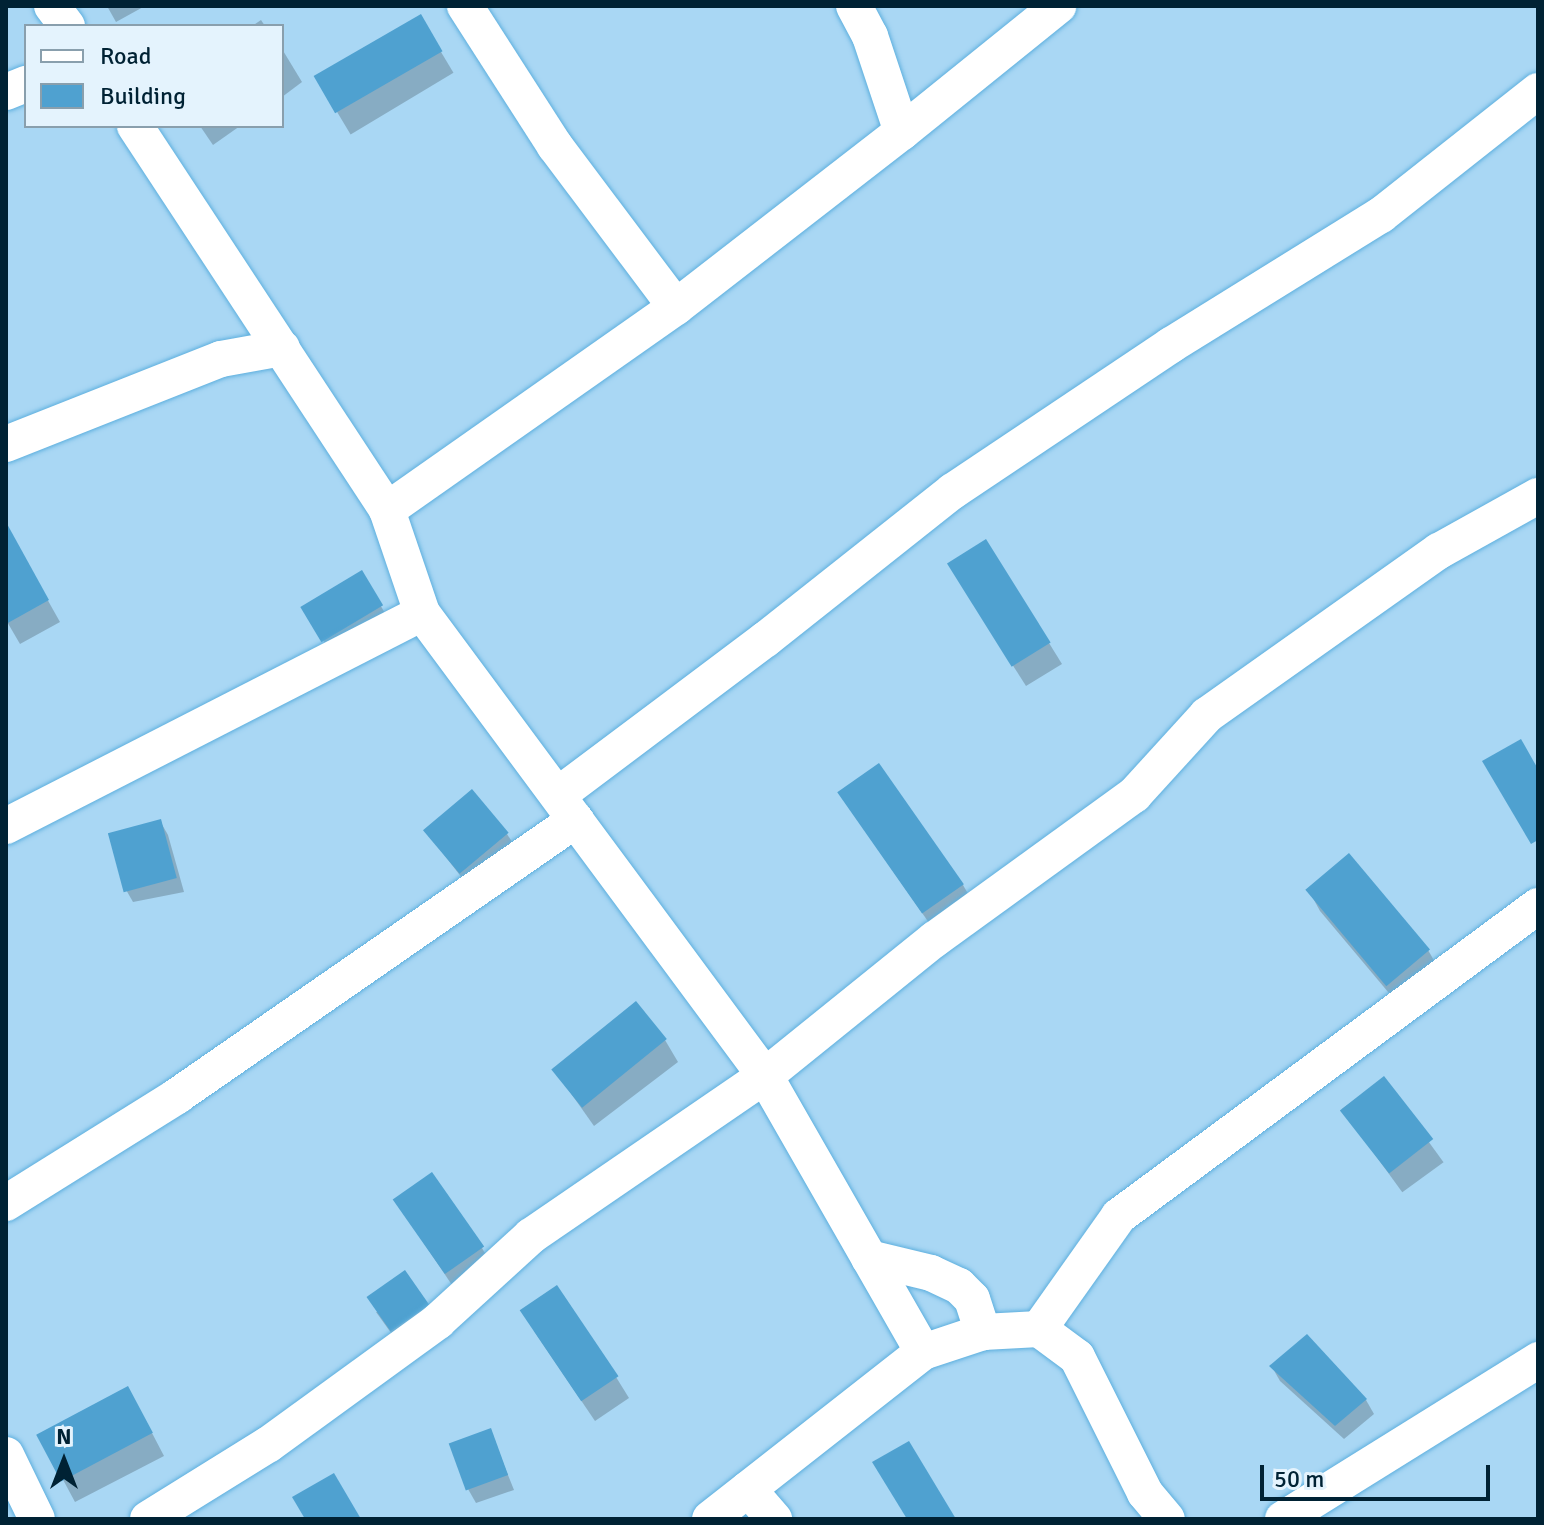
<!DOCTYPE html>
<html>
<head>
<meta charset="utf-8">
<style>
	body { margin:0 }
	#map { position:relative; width:1544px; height:1525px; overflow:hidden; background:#a9d7f4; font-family:Signika,sans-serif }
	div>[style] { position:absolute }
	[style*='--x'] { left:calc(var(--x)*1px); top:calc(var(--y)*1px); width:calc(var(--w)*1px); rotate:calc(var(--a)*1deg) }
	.shadow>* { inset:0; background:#0003; transform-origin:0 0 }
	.building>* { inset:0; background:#4fa1d0; transform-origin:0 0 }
	.roads { filter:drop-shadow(0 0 2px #5dafde) drop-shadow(0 0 2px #5dafde) }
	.street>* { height:36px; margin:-18px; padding:0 18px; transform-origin:18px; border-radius:18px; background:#fff }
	span { translate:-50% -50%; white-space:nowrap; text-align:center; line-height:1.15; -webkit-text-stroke:7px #e4f3fd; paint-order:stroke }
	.frame { position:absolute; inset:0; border:8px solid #002234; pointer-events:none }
	.legend { position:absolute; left:24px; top:24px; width:260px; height:104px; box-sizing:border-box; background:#e4f3fd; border:2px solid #899fad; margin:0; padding:10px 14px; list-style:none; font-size:24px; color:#002234 }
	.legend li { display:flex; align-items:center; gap:16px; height:40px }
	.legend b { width:40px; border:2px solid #899fad }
	.north { position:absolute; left:24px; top:1421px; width:80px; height:80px; -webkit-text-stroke:6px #e4f3fd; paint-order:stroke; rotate:0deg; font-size:22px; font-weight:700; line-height:32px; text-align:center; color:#002234 }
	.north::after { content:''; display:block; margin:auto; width:28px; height:36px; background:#002234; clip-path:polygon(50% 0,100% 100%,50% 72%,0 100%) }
	.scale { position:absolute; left:1260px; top:1465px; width:230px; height:36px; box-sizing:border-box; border:4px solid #002234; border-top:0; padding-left:10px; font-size:24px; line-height:28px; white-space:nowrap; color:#002234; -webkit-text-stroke:6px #e4f3fd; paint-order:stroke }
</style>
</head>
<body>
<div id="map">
	<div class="shadow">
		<i style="clip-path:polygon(107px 6px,145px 6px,116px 22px)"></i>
		<i style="left:420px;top:17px;width:65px;height:120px;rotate:59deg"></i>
		<i style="clip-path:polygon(261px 20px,265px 26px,252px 26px)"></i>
		<i style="clip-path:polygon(282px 49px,302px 82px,282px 97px)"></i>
		<i style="clip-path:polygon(200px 126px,240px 126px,213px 145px)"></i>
		<i style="clip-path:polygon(6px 526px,60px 622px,20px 644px,6px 620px)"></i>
		<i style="left:361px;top:573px;width:55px;height:67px;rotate:59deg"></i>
		<i style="clip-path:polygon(962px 585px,1049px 643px,1062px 664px,1026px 686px)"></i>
		<i style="clip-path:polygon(839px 793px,963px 885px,975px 906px,936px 933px)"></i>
		<i style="clip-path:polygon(160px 821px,168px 835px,184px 892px,133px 902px,125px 888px)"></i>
		<i style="clip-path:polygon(425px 830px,507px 834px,516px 848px,469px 887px)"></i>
		<i style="clip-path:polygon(1308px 889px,1428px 950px,1440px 971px,1399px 1005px,1320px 911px)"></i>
		<i style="clip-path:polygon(665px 1040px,678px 1062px,594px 1126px,553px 1068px)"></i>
		<i style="left:1383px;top:1079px;width:103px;height:51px;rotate:54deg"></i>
		<i style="clip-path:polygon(395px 1200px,482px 1248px,494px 1269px,458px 1294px)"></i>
		<i style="clip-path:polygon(428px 1305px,436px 1319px,399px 1344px,376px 1312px)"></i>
		<i style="clip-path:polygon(534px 1331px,616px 1377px,629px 1398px,595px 1421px)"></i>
		<i style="clip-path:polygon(1307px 1337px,1366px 1400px,1374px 1414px,1344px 1439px,1280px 1381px,1272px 1367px)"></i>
		<i style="clip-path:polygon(140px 1410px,164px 1456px,75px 1502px,39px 1435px)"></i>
		<i style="clip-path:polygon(490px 1430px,514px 1490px,476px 1503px,468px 1489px)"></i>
	</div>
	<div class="building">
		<i style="left:421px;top:14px;width:43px;height:124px;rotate:60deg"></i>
		<i style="clip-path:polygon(6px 522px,49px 600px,6px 624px)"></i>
		<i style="left:986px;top:539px;width:122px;height:46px;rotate:58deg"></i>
		<i style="left:362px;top:570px;width:41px;height:72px;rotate:59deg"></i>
		<i style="clip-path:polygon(1521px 739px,1538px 769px,1538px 840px,1531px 844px,1482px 761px)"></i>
		<i style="left:879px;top:763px;width:148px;height:51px;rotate:55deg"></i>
		<i style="left:472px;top:789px;width:57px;height:64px;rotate:50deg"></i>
		<i style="left:161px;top:819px;width:61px;height:55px;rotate:75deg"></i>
		<i style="left:1349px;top:853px;width:126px;height:57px;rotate:50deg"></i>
		<i style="left:636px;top:1001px;width:49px;height:109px;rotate:51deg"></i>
		<i style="left:1384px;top:1076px;width:80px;height:56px;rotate:52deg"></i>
		<i style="left:432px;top:1172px;width:91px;height:48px;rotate:55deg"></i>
		<i style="left:405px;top:1270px;width:42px;height:47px;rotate:55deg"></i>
		<i style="left:557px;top:1285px;width:110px;height:45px;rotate:56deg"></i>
		<i style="clip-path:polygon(1307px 1334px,1367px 1399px,1335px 1426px,1269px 1366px)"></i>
		<i style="left:128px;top:1386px;width:53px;height:104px;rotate:62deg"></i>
		<i style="left:491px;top:1428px;width:50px;height:45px;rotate:70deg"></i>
		<i style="clip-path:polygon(909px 1441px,956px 1519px,907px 1519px,872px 1462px)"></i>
		<i style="clip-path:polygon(334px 1473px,361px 1519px,305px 1519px,292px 1497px)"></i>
	</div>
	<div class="roads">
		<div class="street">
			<i style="--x:52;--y:6;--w:25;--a:53"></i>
			<i style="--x:465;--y:6;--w:166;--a:57.3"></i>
			<i style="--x:555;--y:146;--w:201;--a:53.1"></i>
			<i style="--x:854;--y:6;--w:34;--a:62"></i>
			<i style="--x:870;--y:36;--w:101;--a:71.6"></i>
			<i style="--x:6;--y:92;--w:22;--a:-22"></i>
			<i style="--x:135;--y:126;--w:459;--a:56.7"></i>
			<i style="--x:387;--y:510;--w:109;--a:71.2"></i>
			<i style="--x:422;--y:613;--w:576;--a:53.47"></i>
			<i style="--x:765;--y:1076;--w:318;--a:60.2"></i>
			<i style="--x:6;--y:444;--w:231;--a:-21.6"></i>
			<i style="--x:221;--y:359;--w:62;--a:-10.2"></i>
			<i style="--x:387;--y:510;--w:353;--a:-35.1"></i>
			<i style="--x:676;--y:307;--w:286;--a:-37.8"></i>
			<i style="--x:902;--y:132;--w:201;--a:-38.9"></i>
			<i style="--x:558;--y:795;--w:260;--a:-36.9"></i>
			<i style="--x:766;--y:639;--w:238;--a:-38.4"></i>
			<i style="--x:953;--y:491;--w:262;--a:-33.8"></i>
			<i style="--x:1171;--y:345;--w:247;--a:-31.8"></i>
			<i style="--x:1381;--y:215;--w:200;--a:-38.3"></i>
			<i style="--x:6;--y:826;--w:467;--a:-27.1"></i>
			<i style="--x:6;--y:1203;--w:202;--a:-32"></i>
			<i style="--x:177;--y:1096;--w:485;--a:-34.7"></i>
			<i style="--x:869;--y:1258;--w:64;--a:13.6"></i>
			<i style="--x:931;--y:1273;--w:31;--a:25"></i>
			<i style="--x:959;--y:1286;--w:18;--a:45"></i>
			<i style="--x:972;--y:1299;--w:35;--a:72"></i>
			<i style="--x:1039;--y:1329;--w:47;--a:36.4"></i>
			<i style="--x:1077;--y:1357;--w:152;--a:63.4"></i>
			<i style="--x:1145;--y:1493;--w:34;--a:50"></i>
			<i style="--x:6;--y:1455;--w:71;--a:64.2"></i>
			<i style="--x:748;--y:1489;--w:40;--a:49"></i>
			<i style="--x:148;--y:1519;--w:142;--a:-31.8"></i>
			<i style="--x:269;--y:1444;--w:209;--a:-36"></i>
			<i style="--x:438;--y:1321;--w:126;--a:-42.4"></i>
			<i style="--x:531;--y:1236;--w:283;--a:-34.4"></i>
			<i style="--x:765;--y:1076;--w:218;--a:-38.9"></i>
			<i style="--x:935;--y:939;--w:246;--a:-35.9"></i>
			<i style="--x:1134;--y:795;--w:108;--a:-47.6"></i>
			<i style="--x:1207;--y:715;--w:284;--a:-35.3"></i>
			<i style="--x:1439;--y:551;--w:113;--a:-29.1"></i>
			<i style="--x:710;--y:1519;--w:271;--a:-38.1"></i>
			<i style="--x:923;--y:1352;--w:63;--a:-18.4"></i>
			<i style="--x:983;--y:1332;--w:56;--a:-3.1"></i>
			<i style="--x:1039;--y:1329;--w:138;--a:-54.7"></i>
			<i style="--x:1119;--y:1216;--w:521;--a:-36.5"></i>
			<i style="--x:1283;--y:1519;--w:301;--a:-31.9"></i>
		</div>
	</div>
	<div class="frame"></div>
	<ul class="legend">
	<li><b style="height:10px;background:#fff"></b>Road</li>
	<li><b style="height:22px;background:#4fa1d0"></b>Building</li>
	</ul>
	<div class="north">N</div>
	<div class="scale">50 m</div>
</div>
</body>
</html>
